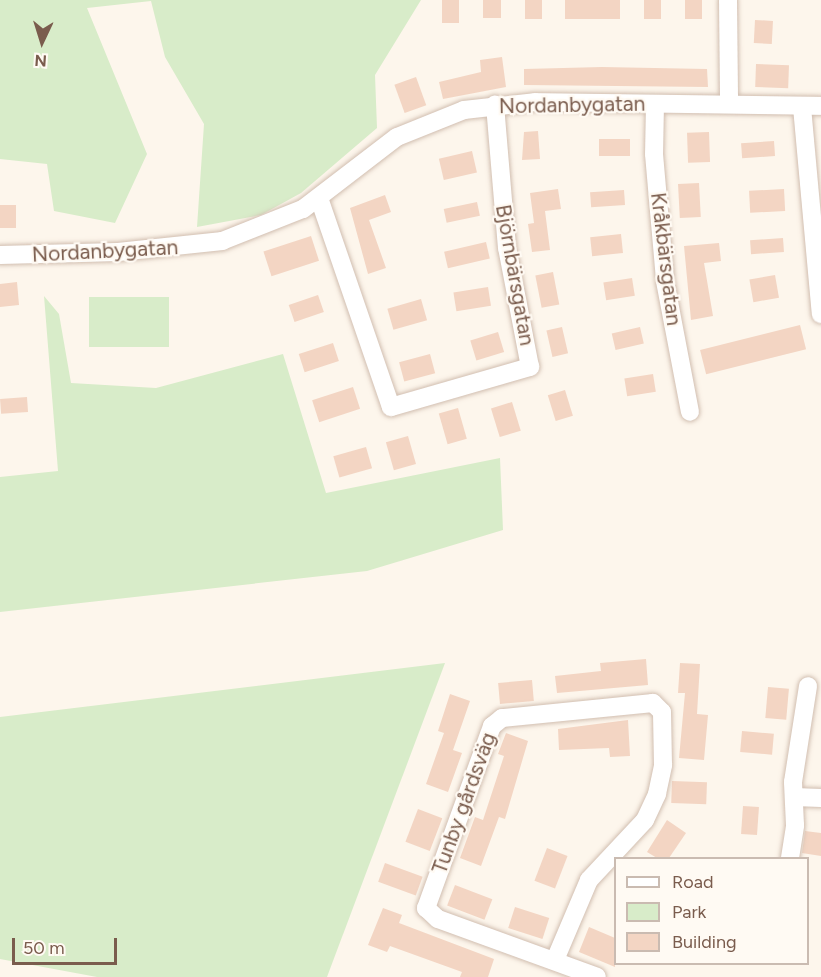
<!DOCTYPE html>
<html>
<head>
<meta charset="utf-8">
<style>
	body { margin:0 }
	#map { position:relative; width:821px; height:977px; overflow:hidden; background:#fdf6ec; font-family:Figtree,sans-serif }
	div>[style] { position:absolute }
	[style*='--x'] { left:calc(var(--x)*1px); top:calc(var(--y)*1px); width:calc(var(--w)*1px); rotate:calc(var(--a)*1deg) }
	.green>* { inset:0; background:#d8ecc9; transform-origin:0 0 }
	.building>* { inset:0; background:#f3d5c3; transform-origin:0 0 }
	.roads { filter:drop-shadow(0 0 2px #d1beb0) drop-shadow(0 0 2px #d1beb0) }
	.minor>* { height:18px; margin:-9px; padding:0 9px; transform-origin:9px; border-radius:9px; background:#fff }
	span { translate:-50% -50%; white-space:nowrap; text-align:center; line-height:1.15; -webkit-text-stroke:4.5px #fffaf3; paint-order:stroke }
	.street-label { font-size:21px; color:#7a5c4d }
	.legend { position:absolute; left:614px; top:857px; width:195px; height:108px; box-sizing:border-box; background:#fffaf3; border:2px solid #cabbb1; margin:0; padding:8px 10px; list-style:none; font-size:18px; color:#7a5c4d }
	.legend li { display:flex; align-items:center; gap:12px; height:30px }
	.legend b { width:30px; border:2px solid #cabbb1 }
	.north { position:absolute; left:12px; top:12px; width:60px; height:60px; -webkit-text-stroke:4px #fffaf3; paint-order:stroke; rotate:184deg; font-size:16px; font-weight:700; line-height:24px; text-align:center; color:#7a5c4d }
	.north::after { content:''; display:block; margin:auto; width:21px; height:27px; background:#7a5c4d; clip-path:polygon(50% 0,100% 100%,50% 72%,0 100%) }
	.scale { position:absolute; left:12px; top:938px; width:105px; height:27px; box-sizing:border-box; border:3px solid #7a5c4d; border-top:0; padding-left:8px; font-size:18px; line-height:21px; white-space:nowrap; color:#7a5c4d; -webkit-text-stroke:4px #fffaf3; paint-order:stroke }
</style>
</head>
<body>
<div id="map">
	<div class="green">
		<i style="clip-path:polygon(0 0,421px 0,375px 75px,377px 128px,301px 193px,261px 215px,197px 227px,204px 124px,165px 57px,151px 1px,87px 8px,147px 154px,115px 223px,54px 211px,47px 164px,0 159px)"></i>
		<i style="clip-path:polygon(44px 296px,59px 314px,71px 383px,156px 388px,283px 354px,326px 493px,500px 458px,503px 530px,367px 571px,0 612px,0 477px,58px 471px)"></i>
		<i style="left:169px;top:297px;width:50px;height:80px;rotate:90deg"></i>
		<i style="clip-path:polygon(445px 663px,327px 977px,97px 977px,0 959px,0 717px)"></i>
	</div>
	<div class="building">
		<i style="left:442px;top:0;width:17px;height:23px"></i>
		<i style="left:483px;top:0;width:18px;height:18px"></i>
		<i style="left:525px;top:0;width:17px;height:19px"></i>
		<i style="left:565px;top:0;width:55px;height:19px"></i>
		<i style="left:644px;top:0;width:17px;height:19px"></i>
		<i style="left:685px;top:0;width:17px;height:19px"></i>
		<i style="left:755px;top:20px;width:18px;height:23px;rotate:3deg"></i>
		<i style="clip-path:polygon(502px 57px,506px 87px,443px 99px,439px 82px,481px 72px,480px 60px)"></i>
		<i style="left:756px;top:64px;width:33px;height:23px;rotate:2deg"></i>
		<i style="clip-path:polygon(602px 67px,707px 69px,708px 87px,524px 85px,524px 69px)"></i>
		<i style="left:416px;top:77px;width:30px;height:23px;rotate:70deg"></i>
		<i style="clip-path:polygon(538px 131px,540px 159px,522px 160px,524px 132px)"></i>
		<i style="left:709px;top:132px;width:30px;height:22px;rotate:88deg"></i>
		<i style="left:630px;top:139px;width:17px;height:31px;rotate:90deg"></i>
		<i style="left:774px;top:141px;width:15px;height:33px;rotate:86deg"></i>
		<i style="left:472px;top:151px;width:22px;height:34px;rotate:77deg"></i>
		<i style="left:699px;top:183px;width:34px;height:21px;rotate:87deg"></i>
		<i style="clip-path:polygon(558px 189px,561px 209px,545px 211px,550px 250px,532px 252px,528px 224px,534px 223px,530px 193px)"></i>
		<i style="left:784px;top:189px;width:22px;height:35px;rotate:87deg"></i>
		<i style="left:624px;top:190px;width:15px;height:34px;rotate:86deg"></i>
		<i style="clip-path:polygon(385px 195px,391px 212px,369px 220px,386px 268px,368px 274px,350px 208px)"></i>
		<i style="left:477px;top:202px;width:14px;height:34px;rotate:78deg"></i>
		<i style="left:0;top:205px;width:16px;height:23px"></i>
		<i style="left:621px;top:234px;width:19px;height:31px;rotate:84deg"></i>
		<i style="left:311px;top:236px;width:26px;height:50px;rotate:72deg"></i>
		<i style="left:783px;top:238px;width:14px;height:33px;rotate:86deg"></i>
		<i style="left:486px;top:242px;width:17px;height:43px;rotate:77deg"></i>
		<i style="clip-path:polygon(719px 243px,721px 261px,704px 263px,713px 316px,691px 320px,684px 246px)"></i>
		<i style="left:553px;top:272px;width:33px;height:18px;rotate:79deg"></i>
		<i style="left:775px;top:275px;width:23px;height:26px;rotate:80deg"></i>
		<i style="left:632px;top:278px;width:18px;height:29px;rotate:81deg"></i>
		<i style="clip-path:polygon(17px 282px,19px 305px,0 307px,0 284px)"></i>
		<i style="left:488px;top:287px;width:19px;height:35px;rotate:81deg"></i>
		<i style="left:318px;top:295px;width:18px;height:31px;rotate:71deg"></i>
		<i style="left:421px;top:299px;width:22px;height:35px;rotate:74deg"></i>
		<i style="left:800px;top:325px;width:25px;height:103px;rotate:76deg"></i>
		<i style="left:562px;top:327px;width:27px;height:16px;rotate:77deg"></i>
		<i style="left:640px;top:327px;width:17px;height:29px;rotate:77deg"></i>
		<i style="left:498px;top:332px;width:21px;height:29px;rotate:73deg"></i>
		<i style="left:333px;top:343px;width:19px;height:36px;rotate:72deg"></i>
		<i style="left:430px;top:354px;width:20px;height:32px;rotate:75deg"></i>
		<i style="left:653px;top:374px;width:18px;height:29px;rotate:81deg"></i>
		<i style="left:353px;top:387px;width:23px;height:43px;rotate:72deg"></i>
		<i style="left:565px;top:390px;width:27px;height:18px;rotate:73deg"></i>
		<i style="left:27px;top:397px;width:15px;height:27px;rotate:86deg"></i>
		<i style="left:512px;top:402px;width:30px;height:22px;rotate:73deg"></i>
		<i style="left:458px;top:408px;width:32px;height:20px;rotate:74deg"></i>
		<i style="left:408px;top:436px;width:29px;height:23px;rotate:74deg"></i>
		<i style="left:366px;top:447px;width:22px;height:34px;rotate:74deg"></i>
		<i style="clip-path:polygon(646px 659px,648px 685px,557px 693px,555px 676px,601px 671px,600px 663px)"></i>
		<i style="clip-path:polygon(680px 663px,700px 664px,697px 714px,708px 715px,704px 760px,679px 758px,685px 693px,678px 693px)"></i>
		<i style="left:532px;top:680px;width:21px;height:34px;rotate:85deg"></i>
		<i style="left:768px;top:687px;width:21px;height:31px;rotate:5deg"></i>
		<i style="clip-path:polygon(450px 694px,470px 701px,453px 750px,462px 753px,448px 792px,426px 784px,444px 733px,438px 731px)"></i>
		<i style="clip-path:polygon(628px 720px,630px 756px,610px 757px,609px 748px,559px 750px,558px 729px)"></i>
		<i style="left:742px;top:731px;width:32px;height:21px;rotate:5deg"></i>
		<i style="clip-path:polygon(506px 733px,528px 741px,505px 819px,499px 817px,481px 866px,460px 858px,475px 817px,483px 820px,504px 756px,498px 754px)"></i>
		<i style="left:672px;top:781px;width:35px;height:22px;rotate:2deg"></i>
		<i style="left:743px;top:806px;width:16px;height:28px;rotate:4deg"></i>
		<i style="left:418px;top:809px;width:26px;height:35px;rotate:21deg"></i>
		<i style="clip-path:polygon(667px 820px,686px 833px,669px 858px,657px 858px,647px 852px)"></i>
		<i style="clip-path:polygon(805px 831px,821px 833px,821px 856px,802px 853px)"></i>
		<i style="left:547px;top:848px;width:22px;height:35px;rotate:21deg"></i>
		<i style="left:385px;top:863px;width:40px;height:20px;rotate:20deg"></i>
		<i style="left:455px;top:885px;width:40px;height:22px;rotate:21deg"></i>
		<i style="left:515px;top:907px;width:36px;height:22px;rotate:18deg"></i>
		<i style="clip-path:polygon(383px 908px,402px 915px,399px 923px,494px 959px,488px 977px,460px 977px,462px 972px,390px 946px,387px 952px,368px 945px)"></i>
		<i style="clip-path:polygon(589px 927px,615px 938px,615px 967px,579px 952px)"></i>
	</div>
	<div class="roads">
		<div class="minor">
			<i style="--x:728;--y:0;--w:104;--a:89.4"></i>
			<i style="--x:655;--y:104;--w:50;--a:91.1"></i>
			<i style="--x:654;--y:154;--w:127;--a:85"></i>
			<i style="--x:665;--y:281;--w:133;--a:79.2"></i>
			<i style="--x:802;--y:107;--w:208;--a:84.8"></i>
			<i style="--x:319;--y:198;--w:221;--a:71"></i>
			<i style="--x:391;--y:407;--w:145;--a:-16.1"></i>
			<i style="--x:530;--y:367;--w:121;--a:-100.9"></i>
			<i style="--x:507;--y:248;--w:144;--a:-94.8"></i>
			<i style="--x:0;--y:255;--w:118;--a:-1.5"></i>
			<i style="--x:118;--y:252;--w:105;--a:-6"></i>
			<i style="--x:222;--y:241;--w:87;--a:-21.6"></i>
			<i style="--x:303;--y:209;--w:118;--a:-37.5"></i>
			<i style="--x:397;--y:137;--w:72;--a:-21.9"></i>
			<i style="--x:464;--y:110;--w:71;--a:-6.4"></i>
			<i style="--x:535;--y:102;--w:286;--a:0.8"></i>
			<i style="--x:794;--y:797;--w:27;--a:2"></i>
			<i style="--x:790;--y:858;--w:33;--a:-81"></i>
			<i style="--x:795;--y:825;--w:43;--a:-92.7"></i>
			<i style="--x:793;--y:782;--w:97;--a:-81.1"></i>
			<i style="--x:555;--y:960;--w:87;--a:-67"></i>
			<i style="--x:589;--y:880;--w:82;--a:-47"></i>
			<i style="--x:645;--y:820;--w:29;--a:-65"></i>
			<i style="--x:657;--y:794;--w:30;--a:-78"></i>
			<i style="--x:663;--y:765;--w:53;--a:-91.1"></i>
			<i style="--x:662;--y:712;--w:13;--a:-135"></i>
			<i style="--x:653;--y:703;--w:152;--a:174.3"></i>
			<i style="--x:502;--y:718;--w:13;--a:141"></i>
			<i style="--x:492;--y:726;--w:194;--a:109.9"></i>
			<i style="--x:426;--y:908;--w:16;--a:43"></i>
			<i style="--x:438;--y:919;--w:169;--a:20"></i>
		</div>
	</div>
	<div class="street-label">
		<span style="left:572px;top:105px;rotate:-1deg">Nordanbygatan</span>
		<span style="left:105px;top:251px;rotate:-3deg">Nordanbygatan</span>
		<span style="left:666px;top:259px;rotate:83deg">Kråkbärsgatan</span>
		<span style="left:515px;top:275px;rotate:80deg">Björnbärsgatan</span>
		<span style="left:464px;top:803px;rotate:-70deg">Tunby gårdsväg</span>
	</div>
	<ul class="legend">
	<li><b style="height:8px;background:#fff"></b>Road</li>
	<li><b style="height:16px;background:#d8ecc9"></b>Park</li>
	<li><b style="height:16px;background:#f3d5c3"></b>Building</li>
	</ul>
	<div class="north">N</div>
	<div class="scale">50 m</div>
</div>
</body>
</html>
